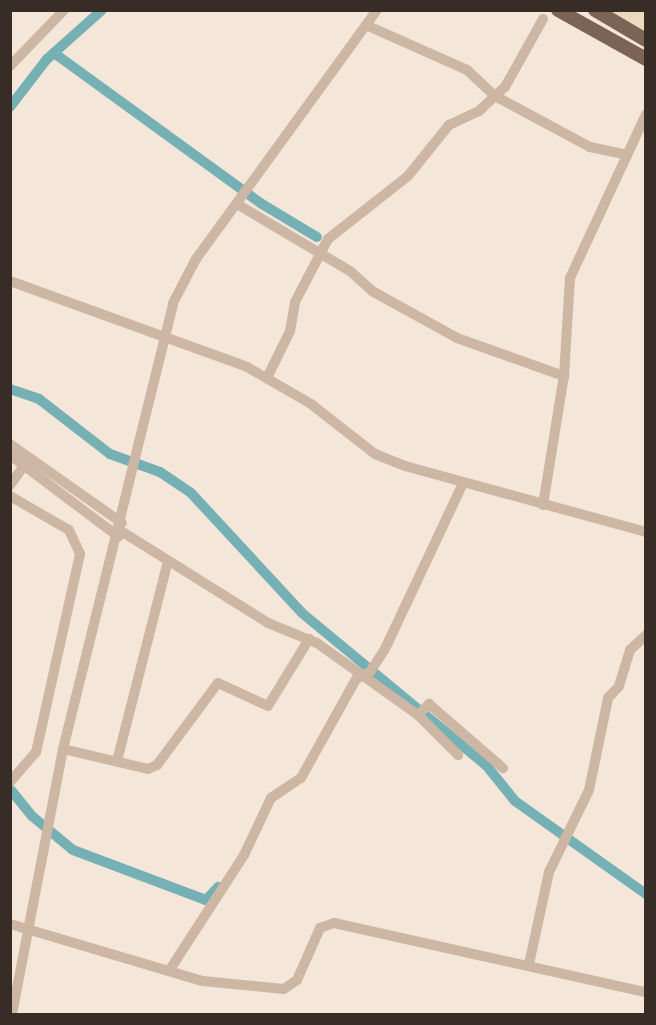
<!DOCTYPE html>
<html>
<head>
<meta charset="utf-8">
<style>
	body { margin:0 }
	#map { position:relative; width:656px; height:1025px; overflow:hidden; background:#f4e7d9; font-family:"Archivo Narrow",sans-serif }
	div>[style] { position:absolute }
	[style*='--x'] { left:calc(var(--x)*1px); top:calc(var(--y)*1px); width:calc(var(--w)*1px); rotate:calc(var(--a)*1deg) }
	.plaza>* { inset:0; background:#edd9be }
	.canal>* { height:10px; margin:-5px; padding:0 5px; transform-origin:5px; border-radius:5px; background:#75b0b4 }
	.minor>* { height:10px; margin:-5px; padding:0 5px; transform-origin:5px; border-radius:5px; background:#cdb7a4 }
	.major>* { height:14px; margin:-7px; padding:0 7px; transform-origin:7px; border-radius:7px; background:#7b6356 }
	span { translate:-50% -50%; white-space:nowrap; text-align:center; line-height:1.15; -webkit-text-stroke:5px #fbf1e6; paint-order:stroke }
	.frame { position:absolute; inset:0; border:12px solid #372c26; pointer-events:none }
</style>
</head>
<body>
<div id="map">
	<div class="plaza">
		<i style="clip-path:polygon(595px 11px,645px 11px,645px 40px)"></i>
	</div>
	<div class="canal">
		<i style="--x:54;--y:53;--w:257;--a:36"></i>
		<i style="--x:262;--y:204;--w:64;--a:31"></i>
		<i style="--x:10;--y:107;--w:59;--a:-52.5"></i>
		<i style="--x:46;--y:60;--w:75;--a:-41.8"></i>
		<i style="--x:10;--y:389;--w:31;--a:19"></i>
		<i style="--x:39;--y:399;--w:90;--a:37.8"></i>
		<i style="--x:110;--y:454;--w:53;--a:19.8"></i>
		<i style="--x:160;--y:472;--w:37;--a:34"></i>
		<i style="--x:191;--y:493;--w:163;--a:47.2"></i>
		<i style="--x:302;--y:613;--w:239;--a:39.6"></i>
		<i style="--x:486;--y:765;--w:46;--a:51.1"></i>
		<i style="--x:515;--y:801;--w:161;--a:35.4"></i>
		<i style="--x:10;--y:789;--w:35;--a:51"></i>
		<i style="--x:32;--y:816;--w:53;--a:39.7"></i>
		<i style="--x:73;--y:850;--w:142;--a:20.6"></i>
		<i style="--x:206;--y:900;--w:18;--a:-47"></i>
	</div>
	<div class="minor">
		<i style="--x:366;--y:25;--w:111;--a:24"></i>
		<i style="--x:467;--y:70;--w:38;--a:43"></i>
		<i style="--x:495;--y:96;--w:108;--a:28.2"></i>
		<i style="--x:590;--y:147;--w:38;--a:12"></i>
		<i style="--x:10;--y:66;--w:78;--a:-46"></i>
		<i style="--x:237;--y:204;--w:131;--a:30.7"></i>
		<i style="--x:350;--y:271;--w:30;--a:42"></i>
		<i style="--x:372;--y:291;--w:97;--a:28.9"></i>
		<i style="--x:457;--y:338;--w:114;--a:19.6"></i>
		<i style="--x:10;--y:281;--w:252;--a:19.9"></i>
		<i style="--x:247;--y:367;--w:74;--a:30"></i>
		<i style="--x:311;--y:404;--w:81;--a:38"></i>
		<i style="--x:375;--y:454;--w:32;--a:22"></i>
		<i style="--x:405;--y:466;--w:250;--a:15.3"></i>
		<i style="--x:267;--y:378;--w:52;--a:-63.9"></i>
		<i style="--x:290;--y:331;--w:29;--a:-80"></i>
		<i style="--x:295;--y:302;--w:71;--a:-62.4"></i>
		<i style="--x:328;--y:239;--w:102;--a:-38.2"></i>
		<i style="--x:408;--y:176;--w:65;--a:-51.2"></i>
		<i style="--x:449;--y:125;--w:33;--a:-25"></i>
		<i style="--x:479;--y:111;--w:35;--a:-43"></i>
		<i style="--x:505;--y:87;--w:78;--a:-60.8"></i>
		<i style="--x:10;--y:444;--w:137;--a:35.2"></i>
		<i style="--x:10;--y:455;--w:136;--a:37"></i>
		<i style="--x:10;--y:485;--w:24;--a:-54"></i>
		<i style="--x:10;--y:496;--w:68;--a:30"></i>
		<i style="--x:69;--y:530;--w:26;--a:65"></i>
		<i style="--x:80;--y:554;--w:203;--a:102.5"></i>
		<i style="--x:36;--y:752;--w:40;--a:131"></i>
		<i style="--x:543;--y:505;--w:131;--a:-80.8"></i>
		<i style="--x:564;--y:376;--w:98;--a:-86.5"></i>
		<i style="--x:570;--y:278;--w:181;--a:-65.1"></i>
		<i style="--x:121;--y:531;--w:173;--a:32"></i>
		<i style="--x:268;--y:623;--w:53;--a:22.2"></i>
		<i style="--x:317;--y:643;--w:124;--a:35.5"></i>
		<i style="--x:418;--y:715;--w:57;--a:45"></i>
		<i style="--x:418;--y:715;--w:16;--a:-45"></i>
		<i style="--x:429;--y:704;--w:98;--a:40.9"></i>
		<i style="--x:63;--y:749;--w:87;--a:13.2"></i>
		<i style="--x:148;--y:769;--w:10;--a:-24"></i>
		<i style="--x:157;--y:765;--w:102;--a:-53.4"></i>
		<i style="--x:218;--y:683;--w:55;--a:24.7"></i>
		<i style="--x:268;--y:706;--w:79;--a:-58.5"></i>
		<i style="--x:117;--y:761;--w:206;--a:-75.7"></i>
		<i style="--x:10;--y:924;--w:201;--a:16.5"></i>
		<i style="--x:203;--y:981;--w:81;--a:5.6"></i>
		<i style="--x:284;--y:989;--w:16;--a:-35"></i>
		<i style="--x:297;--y:980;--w:57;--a:-66.1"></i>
		<i style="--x:320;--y:928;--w:15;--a:-20"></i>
		<i style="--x:334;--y:923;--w:320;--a:12.5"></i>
		<i style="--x:529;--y:964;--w:94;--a:-77.7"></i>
		<i style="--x:549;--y:872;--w:91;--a:-64"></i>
		<i style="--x:589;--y:790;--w:94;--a:-78.3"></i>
		<i style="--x:608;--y:698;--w:16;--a:-47"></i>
		<i style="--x:619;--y:686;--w:38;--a:-73"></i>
		<i style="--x:630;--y:650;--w:22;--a:-43"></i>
		<i style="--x:169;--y:971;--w:138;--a:-57.1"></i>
		<i style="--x:244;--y:855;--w:63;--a:-64.7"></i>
		<i style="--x:271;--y:798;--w:36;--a:-34"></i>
		<i style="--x:301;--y:778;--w:113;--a:-60.9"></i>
		<i style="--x:356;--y:679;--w:16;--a:-27"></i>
		<i style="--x:370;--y:672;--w:27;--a:-57"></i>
		<i style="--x:385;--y:649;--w:183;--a:-64.8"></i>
		<i style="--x:12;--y:1014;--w:270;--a:-79.1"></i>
		<i style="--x:63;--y:749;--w:459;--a:-76.1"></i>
		<i style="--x:173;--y:303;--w:50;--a:-62.4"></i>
		<i style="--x:196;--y:259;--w:308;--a:-54"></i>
	</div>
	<div class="major">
		<i style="--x:558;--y:10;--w:101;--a:29.1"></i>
		<i style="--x:595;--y:10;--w:59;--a:30.5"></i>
	</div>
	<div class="frame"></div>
</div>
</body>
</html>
